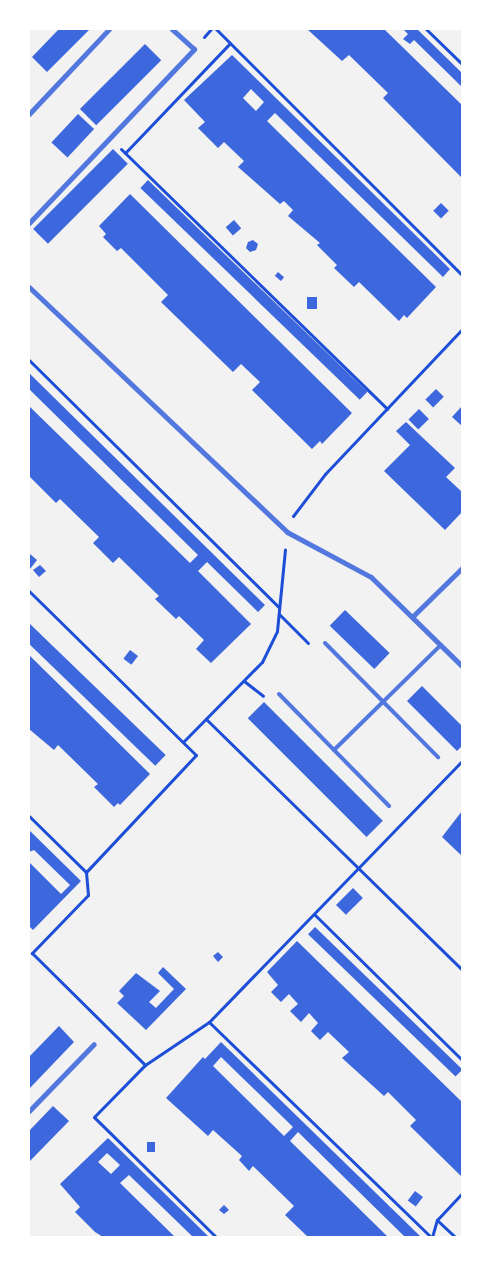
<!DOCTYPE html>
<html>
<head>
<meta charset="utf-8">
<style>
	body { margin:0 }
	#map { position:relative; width:491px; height:1266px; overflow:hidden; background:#f2f2f2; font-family:Bitter,serif }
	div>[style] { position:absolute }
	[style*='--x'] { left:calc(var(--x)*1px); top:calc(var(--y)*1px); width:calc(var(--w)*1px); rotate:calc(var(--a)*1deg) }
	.building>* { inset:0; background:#3d67dc; transform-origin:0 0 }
	.path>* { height:3px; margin:-1.5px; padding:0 1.5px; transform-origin:1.5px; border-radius:1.5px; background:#1d4ed8 }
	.service>* { height:4px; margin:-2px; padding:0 2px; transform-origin:2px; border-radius:2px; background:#5277de }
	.minor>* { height:5px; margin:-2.5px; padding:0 2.5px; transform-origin:2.5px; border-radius:2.5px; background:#5277de }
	span { translate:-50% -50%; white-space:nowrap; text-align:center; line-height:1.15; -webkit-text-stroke:5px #fff; paint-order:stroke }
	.frame { position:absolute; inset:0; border:30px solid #fff; pointer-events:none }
</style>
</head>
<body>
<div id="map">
	<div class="building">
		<i style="clip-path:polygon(59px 29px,90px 29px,47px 72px,32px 57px)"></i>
		<i style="clip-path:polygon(307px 29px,384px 29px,462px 105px,461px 177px,383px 98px,388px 93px,349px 55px,342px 61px)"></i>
		<i style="clip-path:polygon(403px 29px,417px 29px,462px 73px,462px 87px,414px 40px,410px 44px,403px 39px,408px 34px)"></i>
		<i style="left:145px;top:44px;width:23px;height:92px;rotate:45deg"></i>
		<i style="clip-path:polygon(evenodd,232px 55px,450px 269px,443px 277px,275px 113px,267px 121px,436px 287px,407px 318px,404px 315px,399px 321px,359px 282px,354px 287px,334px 268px,337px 265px,317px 245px,320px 243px,288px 216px,293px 210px,284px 201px,280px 204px,238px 167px,244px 161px,224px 142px,218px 148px,198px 128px,205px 122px,184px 100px,232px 55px,251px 89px,264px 102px,256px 111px,243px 98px,251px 89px)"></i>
		<i style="left:78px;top:114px;width:22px;height:39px;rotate:43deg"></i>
		<i style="left:113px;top:149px;width:21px;height:113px;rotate:45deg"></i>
		<i style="left:148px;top:180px;width:305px;height:11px;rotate:44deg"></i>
		<i style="clip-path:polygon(130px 194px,352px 413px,322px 444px,320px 441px,312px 449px,252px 390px,260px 382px,241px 364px,233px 372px,161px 302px,168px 295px,121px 248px,117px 251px,103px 237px,106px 234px,99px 226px)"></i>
		<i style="left:441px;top:203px;width:11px;height:11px;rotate:45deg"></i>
		<i style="left:234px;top:220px;width:11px;height:11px;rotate:49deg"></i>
		<i style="clip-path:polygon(253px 240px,258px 244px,256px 250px,250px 252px,246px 248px,248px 242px)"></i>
		<i style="left:278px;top:272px;width:8px;height:5px;rotate:40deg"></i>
		<i style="left:317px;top:297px;width:12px;height:10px;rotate:90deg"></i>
		<i style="clip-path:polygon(29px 373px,265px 605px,258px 612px,207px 562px,198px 571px,251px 624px,211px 663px,196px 649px,204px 640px,179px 616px,176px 619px,155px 599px,159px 596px,119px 557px,113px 563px,93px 543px,99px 537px,60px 499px,56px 503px,29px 476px,29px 406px,190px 563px,198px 555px,29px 389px)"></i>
		<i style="left:436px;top:389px;width:11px;height:15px;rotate:45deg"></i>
		<i style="clip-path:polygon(462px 406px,462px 426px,452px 417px)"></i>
		<i style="left:419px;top:409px;width:14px;height:15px;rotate:45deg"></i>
		<i style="clip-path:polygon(406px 422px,455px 468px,446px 477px,462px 492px,462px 512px,445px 530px,384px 471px,410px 445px,396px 431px)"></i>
		<i style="clip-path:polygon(30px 554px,37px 560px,30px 569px,29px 567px)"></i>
		<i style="clip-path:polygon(40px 565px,46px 571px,39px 577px,33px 570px)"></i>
		<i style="left:345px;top:610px;width:62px;height:22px;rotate:44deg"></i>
		<i style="left:29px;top:623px;width:190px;height:15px;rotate:44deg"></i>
		<i style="left:130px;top:650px;width:10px;height:11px;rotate:37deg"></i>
		<i style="clip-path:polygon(29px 655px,150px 774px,120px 805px,118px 803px,114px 807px,94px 787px,98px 784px,58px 745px,54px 750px,29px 729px)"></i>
		<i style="clip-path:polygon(422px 686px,462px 726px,462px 746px,457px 751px,407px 701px)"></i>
		<i style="left:264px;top:702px;width:168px;height:23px;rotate:45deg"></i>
		<i style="clip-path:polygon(462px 811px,462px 856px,442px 837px)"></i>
		<i style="clip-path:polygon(29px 830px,81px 881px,33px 930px,29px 926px,29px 862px,61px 894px,70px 885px,34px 850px,29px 852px)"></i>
		<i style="left:353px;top:888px;width:14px;height:24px;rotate:45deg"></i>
		<i style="left:315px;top:927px;width:205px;height:10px;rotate:44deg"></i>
		<i style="clip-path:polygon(297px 941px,462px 1102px,461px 1176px,410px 1126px,416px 1120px,388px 1092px,384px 1096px,342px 1058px,349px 1052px,328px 1032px,320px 1040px,311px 1031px,318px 1023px,309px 1013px,301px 1022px,290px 1011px,298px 1004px,289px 994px,281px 1002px,271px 992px,278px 985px,267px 972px)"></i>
		<i style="clip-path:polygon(218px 952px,223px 957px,218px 962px,213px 956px)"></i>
		<i style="clip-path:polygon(163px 967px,186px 989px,146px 1030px,117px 1003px,124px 996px,119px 991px,136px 973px,160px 991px,149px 1002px,156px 1008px,174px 989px,158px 973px)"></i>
		<i style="clip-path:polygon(59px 1026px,74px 1042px,29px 1089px,29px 1057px)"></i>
		<i style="clip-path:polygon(evenodd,221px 1042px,420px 1236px,419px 1237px,405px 1237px,298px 1132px,290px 1141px,388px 1237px,308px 1237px,285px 1215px,294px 1206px,253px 1166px,249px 1171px,239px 1160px,242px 1156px,213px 1130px,208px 1136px,166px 1098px,203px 1057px,205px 1059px,221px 1042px,221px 1057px,293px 1127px,284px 1136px,213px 1066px,221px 1057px)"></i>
		<i style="clip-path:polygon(53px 1106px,69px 1121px,29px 1162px,29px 1131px)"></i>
		<i style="clip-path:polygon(evenodd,108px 1138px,209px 1237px,193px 1237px,129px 1175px,120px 1183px,175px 1237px,103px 1237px,95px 1232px,75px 1212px,80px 1207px,60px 1184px,108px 1138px,107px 1153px,120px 1165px,111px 1174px,98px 1162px,107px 1153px)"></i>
		<i style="left:147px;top:1142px;width:8px;height:10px"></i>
		<i style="left:415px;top:1191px;width:10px;height:12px;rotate:37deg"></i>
		<i style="clip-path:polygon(224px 1205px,229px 1210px,224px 1214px,219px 1210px)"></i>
	</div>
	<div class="path">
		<i style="--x:216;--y:29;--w:348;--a:45"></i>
		<i style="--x:426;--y:29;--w:50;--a:44.2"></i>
		<i style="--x:204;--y:37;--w:11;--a:-49"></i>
		<i style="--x:121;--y:149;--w:372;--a:44.3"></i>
		<i style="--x:125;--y:153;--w:152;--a:-46.3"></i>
		<i style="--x:29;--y:360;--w:351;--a:44.7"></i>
		<i style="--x:293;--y:516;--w:53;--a:-52.7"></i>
		<i style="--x:325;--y:474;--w:199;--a:-46.6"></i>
		<i style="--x:29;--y:591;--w:234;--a:44.5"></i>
		<i style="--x:196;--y:755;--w:161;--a:133.2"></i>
		<i style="--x:86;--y:872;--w:23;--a:85"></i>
		<i style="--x:88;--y:895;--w:81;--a:134"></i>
		<i style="--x:32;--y:953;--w:159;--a:44.7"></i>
		<i style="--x:279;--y:614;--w:41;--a:45"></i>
		<i style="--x:244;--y:681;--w:24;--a:38"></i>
		<i style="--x:206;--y:719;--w:359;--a:44.4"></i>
		<i style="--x:183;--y:742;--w:112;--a:-45.4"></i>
		<i style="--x:262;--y:662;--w:34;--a:-64"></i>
		<i style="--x:277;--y:631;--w:82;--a:-84.4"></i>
		<i style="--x:29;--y:816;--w:80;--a:44.5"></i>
		<i style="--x:314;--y:914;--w:208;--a:44.6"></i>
		<i style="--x:209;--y:1022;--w:309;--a:44.1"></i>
		<i style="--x:437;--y:1220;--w:25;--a:43"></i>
		<i style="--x:216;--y:1237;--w:171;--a:-135.5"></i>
		<i style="--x:94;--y:1117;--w:73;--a:-45.6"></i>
		<i style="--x:145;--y:1065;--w:77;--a:-33.9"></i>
		<i style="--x:209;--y:1022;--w:363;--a:-45.9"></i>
		<i style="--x:432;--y:1237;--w:18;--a:-74"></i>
		<i style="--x:437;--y:1220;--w:37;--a:-47"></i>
	</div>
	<div class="service">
		<i style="--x:325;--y:643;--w:161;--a:45.3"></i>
		<i style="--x:279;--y:694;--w:157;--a:45.5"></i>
		<i style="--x:334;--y:750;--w:150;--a:-44.5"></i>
	</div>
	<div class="minor">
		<i style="--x:29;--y:114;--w:117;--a:-46.7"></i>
		<i style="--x:29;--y:223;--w:240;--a:-46.5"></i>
		<i style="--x:194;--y:49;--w:30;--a:-138"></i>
		<i style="--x:29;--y:287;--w:356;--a:43.5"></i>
		<i style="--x:287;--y:532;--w:95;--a:28.2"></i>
		<i style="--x:371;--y:577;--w:127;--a:44.4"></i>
		<i style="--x:412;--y:617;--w:70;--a:-44.4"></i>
		<i style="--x:29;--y:1111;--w:93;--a:-45.9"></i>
	</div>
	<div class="frame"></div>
</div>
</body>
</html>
